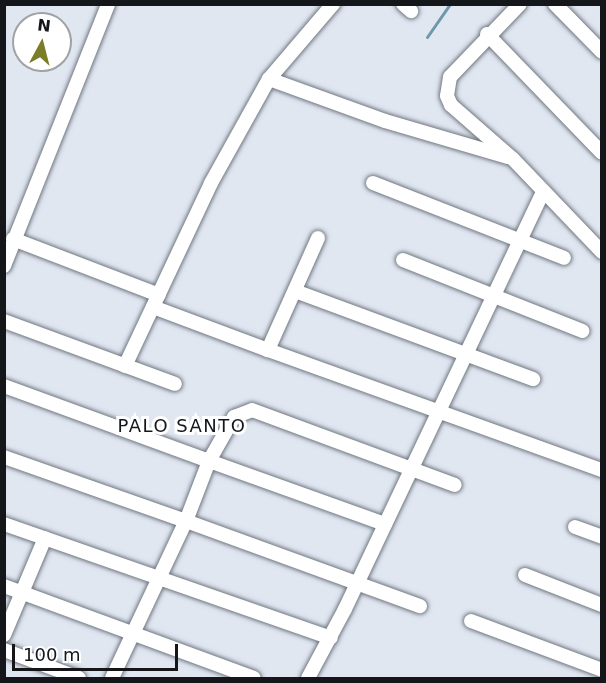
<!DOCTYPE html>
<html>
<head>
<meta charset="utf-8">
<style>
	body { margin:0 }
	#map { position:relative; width:606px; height:683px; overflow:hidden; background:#e0e7f1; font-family:"DejaVu Sans",sans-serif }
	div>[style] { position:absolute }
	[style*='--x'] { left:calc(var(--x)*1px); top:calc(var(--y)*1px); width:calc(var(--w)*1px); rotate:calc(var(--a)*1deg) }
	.stream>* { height:3px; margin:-1.5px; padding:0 1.5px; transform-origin:1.5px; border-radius:1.5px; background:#6e98ac }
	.roads { filter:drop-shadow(0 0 2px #717780) drop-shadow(0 0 2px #717780) }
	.street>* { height:14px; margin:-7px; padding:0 7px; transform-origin:7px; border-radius:7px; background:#fff }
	span { translate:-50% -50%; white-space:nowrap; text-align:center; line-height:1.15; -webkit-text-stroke:6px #fff; paint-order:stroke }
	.neighbourhood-label { font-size:18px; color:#14161a; letter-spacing:1.5px }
	.frame { position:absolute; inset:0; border:6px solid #14161a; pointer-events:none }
	.north { position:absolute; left:12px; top:12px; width:60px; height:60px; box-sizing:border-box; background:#fff; border:2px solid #a1a2a3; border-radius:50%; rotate:7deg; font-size:16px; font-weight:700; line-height:24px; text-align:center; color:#14161a }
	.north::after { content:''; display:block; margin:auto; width:21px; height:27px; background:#7c7e27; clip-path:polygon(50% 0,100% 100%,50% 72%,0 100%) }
	.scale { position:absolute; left:12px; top:644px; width:166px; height:27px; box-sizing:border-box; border:3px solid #14161a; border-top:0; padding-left:8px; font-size:18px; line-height:21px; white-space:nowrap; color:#14161a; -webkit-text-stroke:4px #fff; paint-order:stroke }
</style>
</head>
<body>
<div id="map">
	<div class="stream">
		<i style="--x:427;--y:37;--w:40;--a:-55.1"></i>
	</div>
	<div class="roads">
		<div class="street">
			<i style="--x:403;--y:4;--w:11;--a:41"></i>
			<i style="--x:520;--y:4;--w:101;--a:133.8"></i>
			<i style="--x:450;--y:77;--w:19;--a:99"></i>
			<i style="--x:447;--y:96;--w:10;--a:66"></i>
			<i style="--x:451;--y:105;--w:82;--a:41.1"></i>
			<i style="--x:513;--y:159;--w:129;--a:46.3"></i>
			<i style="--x:555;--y:4;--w:67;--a:45.6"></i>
			<i style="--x:487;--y:34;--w:165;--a:46"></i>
			<i style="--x:269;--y:79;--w:123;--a:19.9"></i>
			<i style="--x:385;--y:121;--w:128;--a:16.3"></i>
			<i style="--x:373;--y:183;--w:205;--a:21.4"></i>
			<i style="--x:318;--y:238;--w:123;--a:114.1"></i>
			<i style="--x:268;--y:350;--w:355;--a:19.8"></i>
			<i style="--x:13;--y:239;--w:156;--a:21"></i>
			<i style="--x:403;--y:260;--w:193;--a:21.6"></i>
			<i style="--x:4;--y:266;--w:282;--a:-68.3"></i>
			<i style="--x:295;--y:291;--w:254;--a:20.3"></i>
			<i style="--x:153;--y:307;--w:123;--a:20.5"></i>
			<i style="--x:4;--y:321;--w:182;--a:20.2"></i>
			<i style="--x:125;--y:366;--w:202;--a:-64.8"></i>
			<i style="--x:211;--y:183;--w:119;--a:-60.9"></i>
			<i style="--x:269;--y:79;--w:99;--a:-49.5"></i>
			<i style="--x:4;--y:386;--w:218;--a:20.1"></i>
			<i style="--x:209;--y:461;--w:51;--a:-60.4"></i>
			<i style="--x:234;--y:417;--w:19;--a:-21"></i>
			<i style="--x:252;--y:410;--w:216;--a:20.3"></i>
			<i style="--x:4;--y:457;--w:193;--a:19.4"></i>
			<i style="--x:186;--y:521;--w:64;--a:-69"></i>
			<i style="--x:209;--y:461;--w:187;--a:19.7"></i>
			<i style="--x:4;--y:524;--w:346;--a:19.2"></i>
			<i style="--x:575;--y:527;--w:29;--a:20"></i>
			<i style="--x:525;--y:575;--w:83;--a:21.3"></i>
			<i style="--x:4;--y:586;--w:266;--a:20.2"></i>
			<i style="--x:471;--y:621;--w:140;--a:20.5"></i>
			<i style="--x:4;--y:635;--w:105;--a:-67.1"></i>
			<i style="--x:4;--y:650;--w:80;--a:20.5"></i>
			<i style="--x:112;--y:678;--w:174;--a:-64.8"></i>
			<i style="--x:186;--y:521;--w:249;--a:20"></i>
			<i style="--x:308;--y:678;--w:78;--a:-61.8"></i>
			<i style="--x:345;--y:609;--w:462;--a:-64.6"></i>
		</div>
	</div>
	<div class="neighbourhood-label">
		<span style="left:182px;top:426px">PALO SANTO</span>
	</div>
	<div class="frame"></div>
	<div class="north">N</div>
	<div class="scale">100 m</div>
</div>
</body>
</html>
